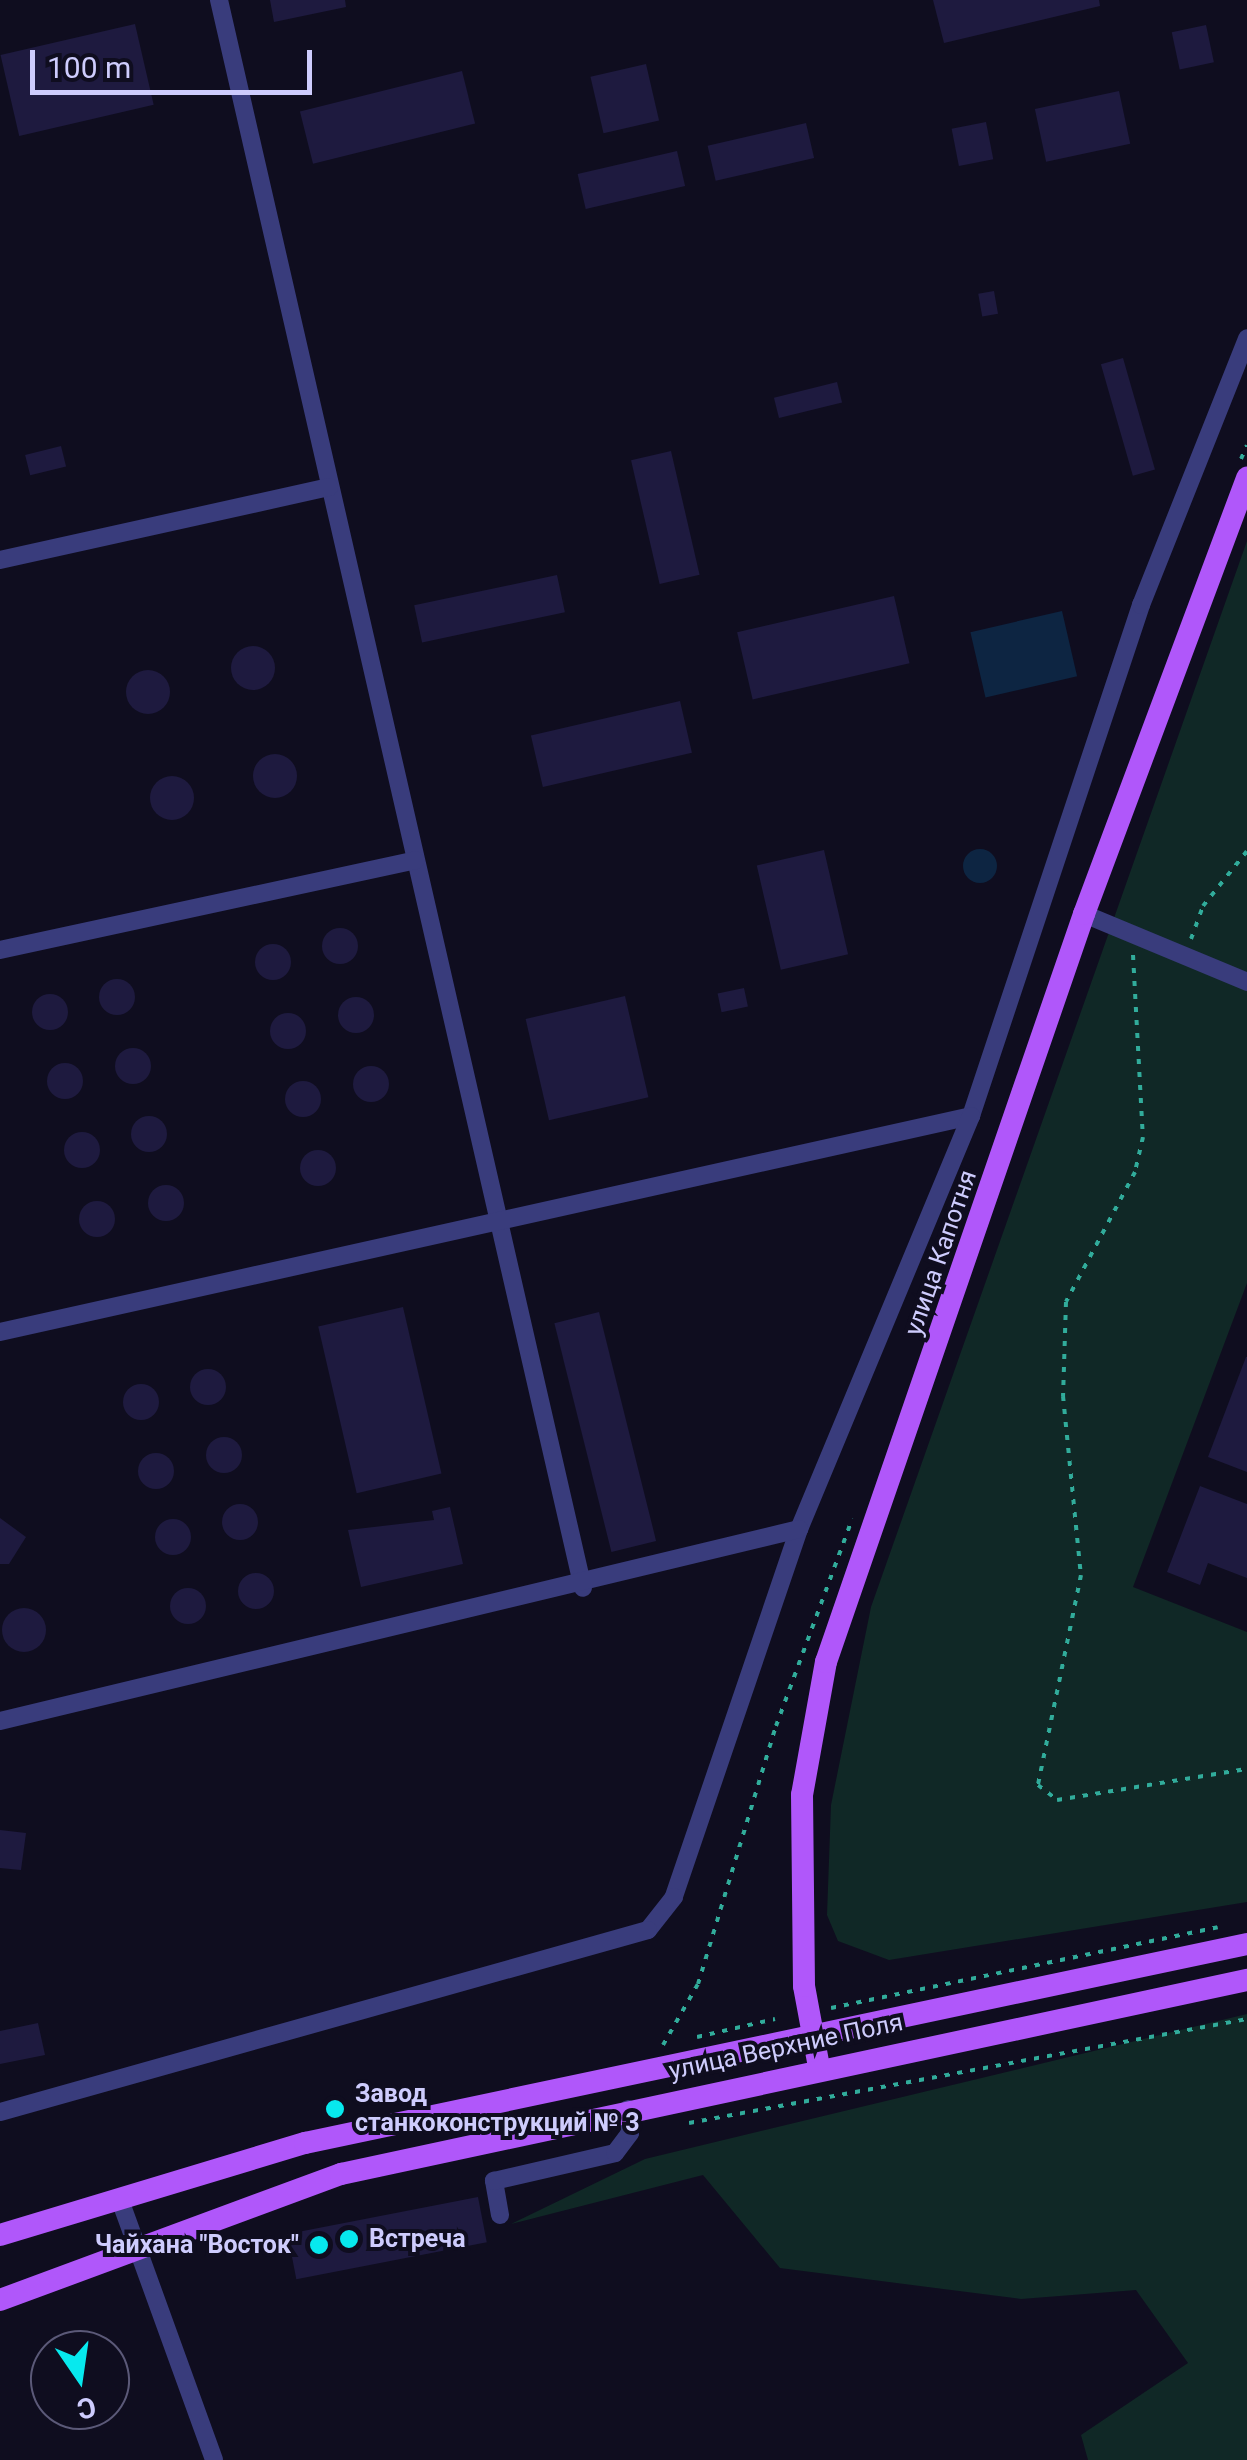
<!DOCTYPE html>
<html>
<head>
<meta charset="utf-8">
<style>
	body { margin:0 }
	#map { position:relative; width:1247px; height:2460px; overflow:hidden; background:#0f0d1f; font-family:Roboto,sans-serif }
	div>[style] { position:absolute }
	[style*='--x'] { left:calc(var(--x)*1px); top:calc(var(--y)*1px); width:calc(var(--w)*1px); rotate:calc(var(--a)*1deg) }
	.green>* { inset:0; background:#102826 }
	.water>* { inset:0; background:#0d2542; transform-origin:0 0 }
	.round { border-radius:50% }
	.building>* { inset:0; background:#1e1a3f; transform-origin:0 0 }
	.path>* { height:4px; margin-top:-2px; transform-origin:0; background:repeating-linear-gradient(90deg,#31ac9b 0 5px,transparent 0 13px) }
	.minor>* { height:18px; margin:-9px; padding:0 9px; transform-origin:9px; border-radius:9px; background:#393c7c }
	.major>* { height:22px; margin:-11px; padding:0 11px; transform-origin:11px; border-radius:11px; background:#b057fa }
	.dots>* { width:28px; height:28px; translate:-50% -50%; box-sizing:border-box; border:5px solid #0f0d1f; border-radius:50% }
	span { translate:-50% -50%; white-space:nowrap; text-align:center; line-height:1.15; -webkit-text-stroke:8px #0f0d1f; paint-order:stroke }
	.street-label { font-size:25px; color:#ceccfd }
	.poi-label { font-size:25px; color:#ceccfd; font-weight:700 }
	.left { translate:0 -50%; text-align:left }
	.right { translate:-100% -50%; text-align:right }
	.north { position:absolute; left:30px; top:2330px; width:100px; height:100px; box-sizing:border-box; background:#0f0d1f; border:2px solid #5b5978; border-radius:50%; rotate:167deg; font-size:28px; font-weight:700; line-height:40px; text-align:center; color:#ceccfd }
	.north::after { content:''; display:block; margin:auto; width:35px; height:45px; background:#07e9ee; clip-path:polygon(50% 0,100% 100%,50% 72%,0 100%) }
	.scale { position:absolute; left:30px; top:50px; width:282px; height:45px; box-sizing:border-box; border:5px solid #ceccfd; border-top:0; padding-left:12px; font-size:30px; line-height:35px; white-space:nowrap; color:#ceccfd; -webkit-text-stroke:8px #0f0d1f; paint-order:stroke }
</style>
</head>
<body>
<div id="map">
	<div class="green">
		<i style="clip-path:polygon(1247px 541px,1247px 1283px,1133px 1587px,1247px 1632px,1247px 1902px,889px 1960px,838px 1941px,827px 1915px,831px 1805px,871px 1607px)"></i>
		<i style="clip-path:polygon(1247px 2014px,1247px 2460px,1088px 2460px,1081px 2435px,1188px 2363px,1136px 2290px,1021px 2299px,780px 2268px,703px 2175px,511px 2224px,645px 2159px)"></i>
	</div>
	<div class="water">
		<i style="left:1062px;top:611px;width:67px;height:94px;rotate:77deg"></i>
		<i class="round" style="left:963px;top:849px;width:34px;height:34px"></i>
	</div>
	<div class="building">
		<i style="clip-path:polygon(270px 0,345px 0,346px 7px,274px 22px)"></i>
		<i style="clip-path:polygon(933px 0,1099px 0,1100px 6px,944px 43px)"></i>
		<i style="left:135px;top:24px;width:83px;height:138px;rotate:77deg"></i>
		<i style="left:1206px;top:25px;width:38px;height:35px;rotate:78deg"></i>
		<i style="left:646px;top:64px;width:58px;height:57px;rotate:77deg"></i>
		<i style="left:462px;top:71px;width:54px;height:167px;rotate:76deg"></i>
		<i style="left:1119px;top:91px;width:54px;height:86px;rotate:78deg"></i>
		<i style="left:986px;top:122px;width:38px;height:35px;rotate:79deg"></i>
		<i style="left:806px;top:123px;width:36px;height:101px;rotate:77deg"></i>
		<i style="left:677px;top:151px;width:36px;height:102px;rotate:77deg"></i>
		<i style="left:994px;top:291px;width:23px;height:16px;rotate:80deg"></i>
		<i style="left:1123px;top:358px;width:116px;height:23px;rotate:74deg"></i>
		<i style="left:837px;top:382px;width:21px;height:65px;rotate:76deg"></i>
		<i style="left:61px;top:446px;width:21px;height:37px;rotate:76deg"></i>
		<i style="left:671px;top:451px;width:127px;height:41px;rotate:77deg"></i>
		<i style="left:557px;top:575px;width:38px;height:146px;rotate:78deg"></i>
		<i style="left:894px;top:596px;width:69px;height:161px;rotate:77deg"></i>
		<i class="round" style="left:231px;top:646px;width:44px;height:44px"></i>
		<i class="round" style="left:126px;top:670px;width:44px;height:44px"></i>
		<i style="left:680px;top:701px;width:53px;height:153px;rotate:77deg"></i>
		<i class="round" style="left:253px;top:754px;width:44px;height:44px"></i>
		<i class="round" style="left:150px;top:776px;width:44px;height:44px"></i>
		<i style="left:824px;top:850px;width:107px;height:69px;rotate:77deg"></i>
		<i class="round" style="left:322px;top:928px;width:36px;height:36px"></i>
		<i class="round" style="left:255px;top:944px;width:36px;height:36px"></i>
		<i class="round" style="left:99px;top:979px;width:36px;height:36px"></i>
		<i style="left:744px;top:988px;width:19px;height:27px;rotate:78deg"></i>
		<i class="round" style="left:32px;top:994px;width:36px;height:36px"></i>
		<i style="left:625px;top:996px;width:104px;height:102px;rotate:77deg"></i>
		<i class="round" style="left:338px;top:997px;width:36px;height:36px"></i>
		<i class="round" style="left:270px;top:1013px;width:36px;height:36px"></i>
		<i class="round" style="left:115px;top:1048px;width:36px;height:36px"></i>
		<i class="round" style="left:47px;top:1063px;width:36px;height:36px"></i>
		<i class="round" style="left:353px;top:1066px;width:36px;height:36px"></i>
		<i class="round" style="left:285px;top:1081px;width:36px;height:36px"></i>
		<i class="round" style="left:131px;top:1116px;width:36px;height:36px"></i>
		<i class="round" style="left:64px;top:1132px;width:36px;height:36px"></i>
		<i class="round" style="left:300px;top:1150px;width:36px;height:36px"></i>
		<i class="round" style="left:148px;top:1185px;width:36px;height:36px"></i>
		<i class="round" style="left:79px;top:1201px;width:36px;height:36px"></i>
		<i style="left:403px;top:1307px;width:171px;height:87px;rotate:77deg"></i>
		<i style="left:599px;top:1312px;width:236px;height:46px;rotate:76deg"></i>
		<i style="clip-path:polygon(1246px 1357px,1247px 1357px,1247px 1472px,1208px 1457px)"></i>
		<i class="round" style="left:190px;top:1369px;width:36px;height:36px"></i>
		<i class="round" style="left:123px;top:1384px;width:36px;height:36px"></i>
		<i class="round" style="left:206px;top:1437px;width:36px;height:36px"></i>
		<i class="round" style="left:138px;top:1453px;width:36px;height:36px"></i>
		<i style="clip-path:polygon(1200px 1486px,1247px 1504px,1247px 1578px,1208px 1563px,1200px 1585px,1167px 1572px)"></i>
		<i class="round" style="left:222px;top:1504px;width:36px;height:36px"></i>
		<i style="clip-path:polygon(450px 1507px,463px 1564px,361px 1587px,348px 1530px,434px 1520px,432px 1511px)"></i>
		<i style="clip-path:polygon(0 1518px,26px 1537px,9px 1564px,0 1564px)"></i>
		<i class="round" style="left:155px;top:1519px;width:36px;height:36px"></i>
		<i class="round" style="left:238px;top:1573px;width:36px;height:36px"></i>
		<i class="round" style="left:170px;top:1588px;width:36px;height:36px"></i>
		<i class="round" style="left:2px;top:1608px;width:44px;height:44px"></i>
		<i style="clip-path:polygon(0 1830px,26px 1833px,21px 1870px,0 1868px)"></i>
		<i style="clip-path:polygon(38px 2023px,45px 2055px,0 2064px,0 2031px)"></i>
		<i style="left:478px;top:2197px;width:46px;height:194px;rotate:79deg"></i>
	</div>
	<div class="path">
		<i style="--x:1241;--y:459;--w:15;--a:-67"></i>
		<i style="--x:1191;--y:939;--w:35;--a:-70"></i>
		<i style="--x:1203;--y:906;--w:70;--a:-51.3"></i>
		<i style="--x:1133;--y:955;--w:182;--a:86.9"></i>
		<i style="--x:1143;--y:1137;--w:36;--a:103"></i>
		<i style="--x:1135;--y:1172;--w:147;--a:118"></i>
		<i style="--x:1066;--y:1302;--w:94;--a:91.8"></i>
		<i style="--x:1063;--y:1396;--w:180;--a:84.3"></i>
		<i style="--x:1081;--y:1575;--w:214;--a:101.6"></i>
		<i style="--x:1038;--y:1785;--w:24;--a:38"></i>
		<i style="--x:1057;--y:1800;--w:193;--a:-9.3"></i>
		<i style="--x:831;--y:2008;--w:395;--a:-11.8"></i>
		<i style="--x:697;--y:2037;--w:80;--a:-13"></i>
		<i style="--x:663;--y:2045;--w:70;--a:-60.2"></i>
		<i style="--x:698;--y:1984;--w:270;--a:-73.2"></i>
		<i style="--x:776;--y:1726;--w:221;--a:-69.8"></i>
		<i style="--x:689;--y:2123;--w:568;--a:-10.56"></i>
	</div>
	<div class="minor">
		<i style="--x:219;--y:0;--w:1629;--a:77.09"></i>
		<i style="--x:0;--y:560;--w:337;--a:-12.5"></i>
		<i style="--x:1084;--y:914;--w:177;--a:22.6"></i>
		<i style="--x:0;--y:950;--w:425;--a:-12.2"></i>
		<i style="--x:971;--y:1116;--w:539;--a:-71.6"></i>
		<i style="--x:1141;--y:605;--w:287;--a:-68.3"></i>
		<i style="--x:0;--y:1332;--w:995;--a:-12.54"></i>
		<i style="--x:971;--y:1116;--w:447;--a:112.6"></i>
		<i style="--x:799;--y:1529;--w:389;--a:108.8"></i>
		<i style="--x:674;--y:1897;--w:42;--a:128.2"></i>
		<i style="--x:648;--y:1930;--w:673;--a:164.31"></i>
		<i style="--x:0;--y:1721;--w:822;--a:-13.51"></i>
		<i style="--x:120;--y:2200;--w:276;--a:70.1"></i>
		<i style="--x:500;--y:2215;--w:35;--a:-100"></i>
		<i style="--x:494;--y:2181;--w:124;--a:-13"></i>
		<i style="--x:615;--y:2153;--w:25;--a:-53"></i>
		<i style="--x:630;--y:2133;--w:24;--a:-95"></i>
	</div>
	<div class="major">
		<i style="--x:819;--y:2067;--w:82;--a:-100.5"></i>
		<i style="--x:804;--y:1986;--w:191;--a:-90.6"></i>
		<i style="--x:802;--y:1795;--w:135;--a:-79.8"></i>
		<i style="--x:826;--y:1662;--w:791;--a:-70.97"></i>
		<i style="--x:1084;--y:914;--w:466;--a:-69.5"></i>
		<i style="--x:0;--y:2235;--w:319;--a:-16.8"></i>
		<i style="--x:305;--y:2143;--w:963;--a:-11.93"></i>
		<i style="--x:0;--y:2300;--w:364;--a:-20.3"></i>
		<i style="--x:341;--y:2174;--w:927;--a:-12.09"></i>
	</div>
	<div class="dots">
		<i style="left:335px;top:2109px;background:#07e9ee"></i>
		<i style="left:349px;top:2239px;background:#07e9ee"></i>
		<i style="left:319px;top:2245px;background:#07e9ee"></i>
	</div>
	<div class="street-label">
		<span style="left:941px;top:1253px;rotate:-71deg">улица Капотня</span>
		<span style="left:786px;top:2047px;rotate:-12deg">улица Верхние Поля</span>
	</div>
	<div class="poi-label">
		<span class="left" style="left:355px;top:2109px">Завод<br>станкоконструкций № 3</span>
		<span class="left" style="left:369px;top:2239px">Встреча</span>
		<span class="right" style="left:299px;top:2245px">Чайхана "Восток"</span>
	</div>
	<div class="north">С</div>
	<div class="scale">100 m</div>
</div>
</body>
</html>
